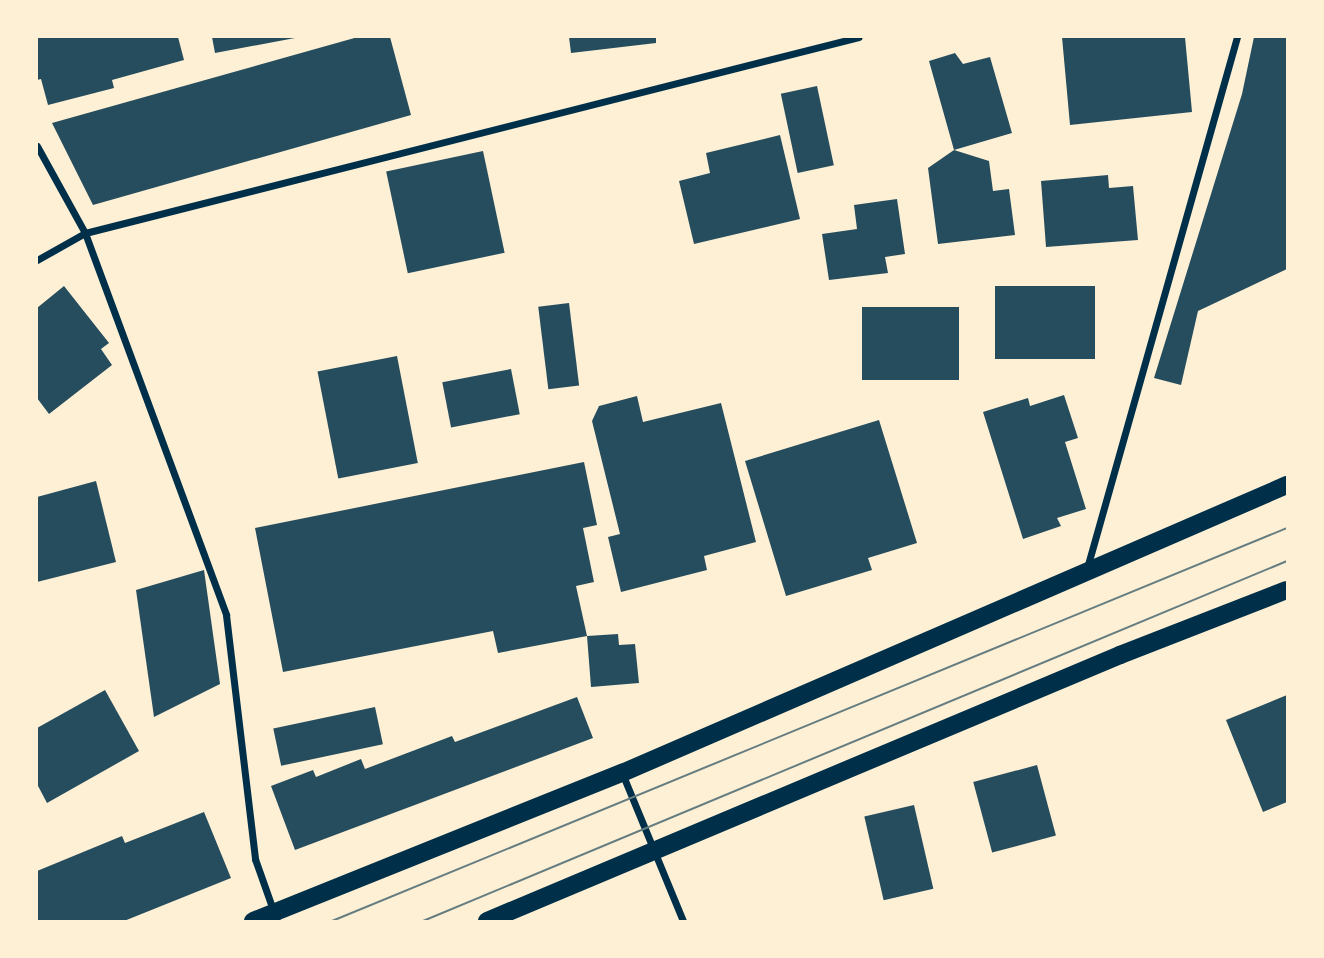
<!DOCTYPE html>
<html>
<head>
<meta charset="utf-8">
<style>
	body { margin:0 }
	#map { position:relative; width:1324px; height:958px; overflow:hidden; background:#fdf0d5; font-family:"Crimson Pro",serif }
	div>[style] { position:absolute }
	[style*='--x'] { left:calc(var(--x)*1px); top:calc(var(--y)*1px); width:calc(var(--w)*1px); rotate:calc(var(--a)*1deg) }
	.building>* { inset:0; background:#264d5e; transform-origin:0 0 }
	.minor>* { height:7px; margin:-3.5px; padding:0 3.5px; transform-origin:3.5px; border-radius:3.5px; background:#003049 }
	.primary>* { height:18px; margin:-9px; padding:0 9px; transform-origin:9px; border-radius:9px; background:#003049 }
	.tram>* { height:2px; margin:-1px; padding:0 1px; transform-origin:1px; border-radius:1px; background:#657d81 }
	span { translate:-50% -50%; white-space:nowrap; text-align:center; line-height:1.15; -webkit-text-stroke:5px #fdf0d5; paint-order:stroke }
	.frame { position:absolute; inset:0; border:38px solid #fdf0d5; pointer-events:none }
</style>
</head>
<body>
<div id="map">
	<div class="building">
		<i style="clip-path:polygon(37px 37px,178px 37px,184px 60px,112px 80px,114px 88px,48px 105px,41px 79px,37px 80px)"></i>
		<i style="clip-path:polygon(212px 37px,295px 37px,295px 38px,215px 53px)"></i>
		<i style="clip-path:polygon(358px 37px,390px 37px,411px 115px,93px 205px,52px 123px)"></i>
		<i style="clip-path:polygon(569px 37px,656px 37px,656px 43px,571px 53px)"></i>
		<i style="clip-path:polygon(1062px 37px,1185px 37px,1192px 112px,1070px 125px)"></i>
		<i style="clip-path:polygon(1254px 37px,1287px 37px,1287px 269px,1198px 311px,1181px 385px,1154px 378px,1242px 94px)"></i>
		<i style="clip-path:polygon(955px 53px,963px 64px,990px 57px,1012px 133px,954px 150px,929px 61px)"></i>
		<i style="left:817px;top:86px;width:81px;height:37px;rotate:78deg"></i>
		<i style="clip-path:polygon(780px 135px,800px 219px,694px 244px,679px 181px,710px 173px,706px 153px)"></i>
		<i style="clip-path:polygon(954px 150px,989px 161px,993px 191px,1009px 189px,1015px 235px,938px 244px,928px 168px)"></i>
		<i style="left:483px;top:151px;width:104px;height:99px;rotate:78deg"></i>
		<i style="clip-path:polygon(1108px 175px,1109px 188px,1133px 186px,1138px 240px,1046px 247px,1041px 181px)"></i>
		<i style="clip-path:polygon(897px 199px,905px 254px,885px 257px,888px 273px,829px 280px,822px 234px,857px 229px,854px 205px)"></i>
		<i style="clip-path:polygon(64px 286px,109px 343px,101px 349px,112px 365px,49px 414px,37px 398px,37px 308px)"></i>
		<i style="left:1095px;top:286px;width:73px;height:100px;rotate:90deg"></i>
		<i style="left:569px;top:303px;width:83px;height:31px;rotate:83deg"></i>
		<i style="left:959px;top:307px;width:73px;height:97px;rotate:90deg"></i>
		<i style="left:397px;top:356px;width:109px;height:81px;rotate:79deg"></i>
		<i style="left:511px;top:369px;width:46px;height:70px;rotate:79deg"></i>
		<i style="clip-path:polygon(1064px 395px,1078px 438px,1065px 442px,1086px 509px,1057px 518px,1061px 526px,1023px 539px,983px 412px,1028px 398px,1030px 406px)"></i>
		<i style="clip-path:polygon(637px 396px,643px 422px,721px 403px,756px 542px,704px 556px,707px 570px,621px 592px,608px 537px,620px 534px,592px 421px,599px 406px)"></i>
		<i style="clip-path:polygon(879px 420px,917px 543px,868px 558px,872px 570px,786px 596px,745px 461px)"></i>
		<i style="clip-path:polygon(584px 462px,597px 525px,583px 528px,594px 582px,576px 586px,587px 636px,498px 653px,493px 631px,283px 672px,255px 528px)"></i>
		<i style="clip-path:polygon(96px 481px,116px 562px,37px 582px,37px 497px)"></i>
		<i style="clip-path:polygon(204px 570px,220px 684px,154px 717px,136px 590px)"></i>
		<i style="clip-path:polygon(618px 634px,619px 645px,635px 644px,639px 683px,591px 687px,587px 636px)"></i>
		<i style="clip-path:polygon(105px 690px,139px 751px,47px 803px,37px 784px,37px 728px)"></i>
		<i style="clip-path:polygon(1287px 695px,1287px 802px,1263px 812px,1226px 720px)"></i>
		<i style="clip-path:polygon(577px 697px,593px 738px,295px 850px,271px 786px,313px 770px,316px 777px,361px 759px,365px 769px,452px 736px,455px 742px)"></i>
		<i style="left:375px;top:707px;width:38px;height:104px;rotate:78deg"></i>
		<i style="left:1037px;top:765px;width:73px;height:66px;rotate:75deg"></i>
		<i style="left:914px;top:805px;width:86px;height:51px;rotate:77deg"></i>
		<i style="clip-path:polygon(204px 812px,231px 878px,124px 921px,37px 921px,37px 871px,122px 836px,125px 843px)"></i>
	</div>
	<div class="minor">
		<i style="--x:37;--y:146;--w:99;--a:61.1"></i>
		<i style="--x:85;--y:233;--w:407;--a:69.7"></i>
		<i style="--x:226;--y:615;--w:246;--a:83.2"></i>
		<i style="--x:255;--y:859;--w:66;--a:70.5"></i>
		<i style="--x:37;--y:260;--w:55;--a:-29.4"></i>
		<i style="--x:85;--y:233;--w:798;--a:-14.21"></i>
		<i style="--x:1087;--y:568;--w:552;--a:-74.23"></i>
		<i style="--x:622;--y:773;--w:160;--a:67.6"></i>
	</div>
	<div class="primary">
		<i style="--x:253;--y:921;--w:398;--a:-21.9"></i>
		<i style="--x:622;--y:773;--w:725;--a:-23.42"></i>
		<i style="--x:487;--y:921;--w:687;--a:-22.79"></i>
		<i style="--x:1120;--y:655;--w:179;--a:-21.3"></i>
	</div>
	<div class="tram">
		<i style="--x:332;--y:921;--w:1033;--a:-22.37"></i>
		<i style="--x:423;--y:921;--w:936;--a:-22.62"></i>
	</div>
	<div class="frame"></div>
</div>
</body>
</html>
